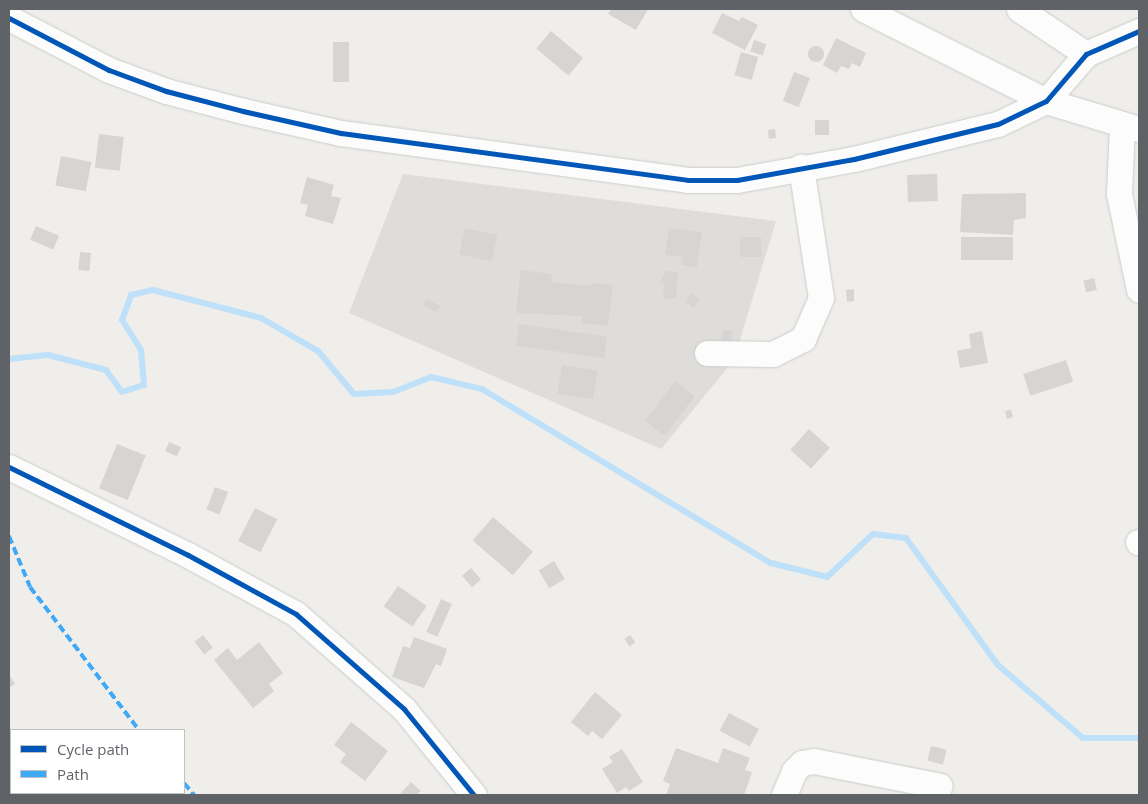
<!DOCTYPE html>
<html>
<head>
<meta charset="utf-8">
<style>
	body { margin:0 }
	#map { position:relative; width:1148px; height:804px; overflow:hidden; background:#efeeea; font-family:"Open Sans",sans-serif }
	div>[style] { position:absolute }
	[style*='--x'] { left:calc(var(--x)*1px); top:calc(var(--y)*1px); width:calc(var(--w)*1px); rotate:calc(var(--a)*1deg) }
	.industrial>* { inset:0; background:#dfddda }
	.stream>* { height:6px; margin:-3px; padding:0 3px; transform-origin:3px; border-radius:3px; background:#bfe0f9 }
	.building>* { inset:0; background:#d6d5d3; transform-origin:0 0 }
	.round { border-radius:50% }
	.roads { filter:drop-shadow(0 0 1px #cbcccc) drop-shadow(0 0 1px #cbcccc) }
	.minor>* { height:25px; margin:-12.5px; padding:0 12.5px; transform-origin:12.5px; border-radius:12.5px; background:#fdfcfc }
	.quiet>* { height:4px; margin-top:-2px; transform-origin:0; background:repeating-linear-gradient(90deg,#3fa9f5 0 8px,transparent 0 12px) }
	.cycleway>* { height:5px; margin:-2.5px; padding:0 2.5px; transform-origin:2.5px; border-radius:2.5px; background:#0057b8 }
	span { translate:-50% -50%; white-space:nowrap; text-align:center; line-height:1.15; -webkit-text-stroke:4px #fff; paint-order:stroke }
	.frame { position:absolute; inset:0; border:10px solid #5f6368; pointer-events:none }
	.legend { position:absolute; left:10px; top:729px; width:175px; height:65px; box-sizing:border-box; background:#fff; border:1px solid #bfc1c3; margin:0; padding:6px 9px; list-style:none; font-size:15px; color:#5f6368 }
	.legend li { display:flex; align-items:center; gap:10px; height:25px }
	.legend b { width:25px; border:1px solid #bfc1c3 }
</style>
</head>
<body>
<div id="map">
	<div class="industrial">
		<i style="clip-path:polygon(403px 174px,776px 221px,734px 360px,661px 449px,349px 313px)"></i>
	</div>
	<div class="stream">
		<i style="--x:9;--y:359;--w:39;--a:-6"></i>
		<i style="--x:48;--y:355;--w:60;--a:14.5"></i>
		<i style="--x:106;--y:370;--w:27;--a:54"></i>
		<i style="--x:122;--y:392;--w:23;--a:-18"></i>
		<i style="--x:144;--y:385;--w:35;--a:-95"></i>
		<i style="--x:141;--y:350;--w:36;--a:-122"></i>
		<i style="--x:122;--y:320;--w:27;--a:-70"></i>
		<i style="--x:131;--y:295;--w:23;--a:-13"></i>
		<i style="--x:153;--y:290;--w:112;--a:14.5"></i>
		<i style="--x:261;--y:318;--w:66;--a:30.1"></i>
		<i style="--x:318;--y:351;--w:56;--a:50.1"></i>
		<i style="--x:354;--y:394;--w:39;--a:-3"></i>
		<i style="--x:393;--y:392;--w:41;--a:-21.5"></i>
		<i style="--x:431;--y:377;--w:52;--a:13.2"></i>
		<i style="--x:482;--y:389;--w:337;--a:31.1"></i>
		<i style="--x:771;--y:563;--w:58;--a:14"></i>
		<i style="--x:827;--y:577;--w:63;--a:-43.1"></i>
		<i style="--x:873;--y:534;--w:33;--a:7"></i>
		<i style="--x:906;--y:538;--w:157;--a:54.1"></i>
		<i style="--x:998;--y:665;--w:112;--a:40.7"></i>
		<i style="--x:1083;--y:738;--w:56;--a:0"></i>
	</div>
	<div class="building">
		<i style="clip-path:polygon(611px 9px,648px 9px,636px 30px,608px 14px)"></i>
		<i style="clip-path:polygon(722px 13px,739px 21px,742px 17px,758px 25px,745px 50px,712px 33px)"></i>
		<i style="left:551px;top:31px;width:42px;height:23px;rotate:40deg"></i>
		<i style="clip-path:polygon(836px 38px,866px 53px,860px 67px,852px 63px,849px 69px,841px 66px,837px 73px,823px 65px)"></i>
		<i style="left:754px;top:40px;width:13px;height:12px;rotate:18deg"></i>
		<i style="left:333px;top:42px;width:16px;height:40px"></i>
		<i class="round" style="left:808px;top:46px;width:16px;height:16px"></i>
		<i style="left:741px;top:52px;width:18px;height:24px;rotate:16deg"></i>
		<i style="left:794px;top:72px;width:17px;height:31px;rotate:21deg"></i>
		<i style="left:815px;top:120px;width:14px;height:15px"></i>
		<i style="left:775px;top:129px;width:9px;height:7px;rotate:84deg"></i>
		<i style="left:99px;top:134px;width:25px;height:34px;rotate:7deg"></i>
		<i style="left:61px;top:156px;width:31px;height:30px;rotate:11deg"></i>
		<i style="left:937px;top:174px;width:27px;height:30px;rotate:88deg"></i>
		<i style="clip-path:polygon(307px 177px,334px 185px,331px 196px,341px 198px,333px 224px,305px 216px,308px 205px,300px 203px)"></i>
		<i style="clip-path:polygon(1026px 193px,1026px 218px,1014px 220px,1013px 235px,960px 232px,962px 194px)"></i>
		<i style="left:36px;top:226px;width:25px;height:15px;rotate:23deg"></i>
		<i style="left:465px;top:228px;width:33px;height:27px;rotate:12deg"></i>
		<i style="clip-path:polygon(669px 228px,702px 232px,697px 267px,682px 265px,683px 257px,665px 255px)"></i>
		<i style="left:740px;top:237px;width:21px;height:20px"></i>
		<i style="left:961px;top:237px;width:52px;height:23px"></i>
		<i style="left:80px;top:252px;width:11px;height:18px;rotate:5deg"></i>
		<i style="clip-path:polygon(521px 270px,552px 274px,551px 282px,590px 286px,592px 283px,613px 285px,608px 326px,581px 323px,582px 316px,516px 313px)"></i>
		<i style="clip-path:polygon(666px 271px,678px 272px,676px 299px,663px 298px,664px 283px,660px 283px)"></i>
		<i style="left:1094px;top:278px;width:12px;height:11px;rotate:76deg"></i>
		<i style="clip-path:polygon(854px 289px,854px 301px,847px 302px,846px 290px)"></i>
		<i style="left:692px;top:293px;width:10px;height:11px;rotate:37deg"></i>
		<i style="left:427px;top:299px;width:15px;height:7px;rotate:28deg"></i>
		<i style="left:519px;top:324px;width:89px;height:22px;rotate:8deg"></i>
		<i style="clip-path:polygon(723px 330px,732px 331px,731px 342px,721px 340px)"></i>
		<i style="clip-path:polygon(982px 331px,988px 363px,960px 368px,957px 351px,971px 348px,969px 334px)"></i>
		<i style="left:1066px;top:360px;width:23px;height:45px;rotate:72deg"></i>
		<i style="left:562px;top:365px;width:36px;height:29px;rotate:9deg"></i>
		<i style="left:675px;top:381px;width:25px;height:50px;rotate:37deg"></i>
		<i style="clip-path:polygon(1011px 410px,1013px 417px,1007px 419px,1005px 411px)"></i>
		<i style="left:809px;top:429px;width:28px;height:28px;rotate:42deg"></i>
		<i style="left:169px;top:442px;width:13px;height:10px;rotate:23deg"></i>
		<i style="left:117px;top:444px;width:31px;height:48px;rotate:22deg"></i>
		<i style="left:215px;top:487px;width:14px;height:24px;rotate:21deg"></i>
		<i style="left:255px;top:508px;width:25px;height:37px;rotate:27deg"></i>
		<i style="left:493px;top:517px;width:53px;height:31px;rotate:41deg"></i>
		<i style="left:554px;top:561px;width:21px;height:18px;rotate:59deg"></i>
		<i style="left:471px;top:568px;width:15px;height:12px;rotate:48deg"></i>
		<i style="left:398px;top:586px;width:35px;height:25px;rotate:35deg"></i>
		<i style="left:441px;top:599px;width:12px;height:36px;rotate:24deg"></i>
		<i style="left:203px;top:635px;width:16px;height:11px;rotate:52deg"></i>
		<i style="left:630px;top:635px;width:9px;height:7px;rotate:54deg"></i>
		<i style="clip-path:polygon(414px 637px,447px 649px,441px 666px,436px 664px,424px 688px,392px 677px,403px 646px,410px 648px)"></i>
		<i style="clip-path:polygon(259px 642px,283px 673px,269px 684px,274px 691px,253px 708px,214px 660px,228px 648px,237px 660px)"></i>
		<i style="clip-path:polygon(9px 674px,15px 684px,9px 688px)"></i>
		<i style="clip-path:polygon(595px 692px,622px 715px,602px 739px,592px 731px,588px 736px,571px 722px)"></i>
		<i style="left:729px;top:713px;width:34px;height:20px;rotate:28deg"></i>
		<i style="clip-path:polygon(351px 722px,388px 751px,365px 781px,340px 762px,346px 754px,334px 745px)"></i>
		<i style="left:931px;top:746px;width:16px;height:15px;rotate:14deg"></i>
		<i style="clip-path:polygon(676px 748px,718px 763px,723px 748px,750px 758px,745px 770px,752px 772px,744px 795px,666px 795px,670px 784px,663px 781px)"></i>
		<i style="clip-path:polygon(622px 749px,643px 782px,629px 791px,626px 787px,617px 793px,602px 769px,613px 762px,609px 757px)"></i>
		<i style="clip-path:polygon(11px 764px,11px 787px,9px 784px)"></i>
		<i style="clip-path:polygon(411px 782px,421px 791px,416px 795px,399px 795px)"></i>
		<i style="clip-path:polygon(16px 793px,44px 793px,41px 795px)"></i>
	</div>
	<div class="roads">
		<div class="minor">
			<i style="--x:863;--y:9;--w:205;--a:26.7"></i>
			<i style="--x:1046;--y:101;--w:97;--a:16.8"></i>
			<i style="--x:1019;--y:9;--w:81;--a:33.9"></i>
			<i style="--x:9;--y:18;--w:113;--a:27.5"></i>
			<i style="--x:109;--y:70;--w:61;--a:20.2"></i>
			<i style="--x:166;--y:91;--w:80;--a:14.6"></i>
			<i style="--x:243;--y:111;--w:100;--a:12.7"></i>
			<i style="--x:341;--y:133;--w:350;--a:7.7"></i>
			<i style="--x:688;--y:180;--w:49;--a:0"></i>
			<i style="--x:737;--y:180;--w:119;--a:-10.2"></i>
			<i style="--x:854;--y:159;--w:148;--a:-13.7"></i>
			<i style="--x:998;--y:124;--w:53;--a:-25.6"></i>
			<i style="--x:1046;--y:101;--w:62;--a:-49.6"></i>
			<i style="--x:1086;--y:54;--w:58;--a:-23.5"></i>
			<i style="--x:1122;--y:125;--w:69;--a:92.5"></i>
			<i style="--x:1119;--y:194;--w:98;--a:78.2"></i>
			<i style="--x:707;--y:353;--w:66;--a:0.9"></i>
			<i style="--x:773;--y:354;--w:34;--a:-27"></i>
			<i style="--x:803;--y:339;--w:45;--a:-66.3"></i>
			<i style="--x:821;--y:298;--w:133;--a:-98.7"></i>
			<i style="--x:9;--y:467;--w:199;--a:26.2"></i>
			<i style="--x:188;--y:555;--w:123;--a:28.6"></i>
			<i style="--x:296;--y:614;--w:144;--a:41.3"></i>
			<i style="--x:404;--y:709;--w:111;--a:50.9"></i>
			<i style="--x:1138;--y:542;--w:1;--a:45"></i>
			<i style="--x:784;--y:795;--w:26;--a:-67"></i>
			<i style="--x:794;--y:771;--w:11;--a:-45"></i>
			<i style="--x:802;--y:763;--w:12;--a:-9"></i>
			<i style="--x:814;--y:761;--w:128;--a:11.2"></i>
		</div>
	</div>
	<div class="quiet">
		<i style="--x:9;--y:536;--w:55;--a:67.6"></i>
		<i style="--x:30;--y:587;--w:180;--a:52.7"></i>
		<i style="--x:184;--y:783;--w:16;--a:50"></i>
	</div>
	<div class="cycleway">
		<i style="--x:9;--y:18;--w:113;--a:27.5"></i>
		<i style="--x:109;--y:70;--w:61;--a:20.2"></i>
		<i style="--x:166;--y:91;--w:80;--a:14.6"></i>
		<i style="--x:243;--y:111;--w:100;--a:12.7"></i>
		<i style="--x:341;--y:133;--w:350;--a:7.7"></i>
		<i style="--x:688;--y:180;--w:49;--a:0"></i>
		<i style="--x:737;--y:180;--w:119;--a:-10.2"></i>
		<i style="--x:854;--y:159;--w:148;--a:-13.7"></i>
		<i style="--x:998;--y:124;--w:53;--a:-25.6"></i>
		<i style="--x:1046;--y:101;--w:62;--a:-49.6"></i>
		<i style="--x:1086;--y:54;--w:58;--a:-23.5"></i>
		<i style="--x:9;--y:467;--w:199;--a:26.2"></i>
		<i style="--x:188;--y:555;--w:123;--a:28.6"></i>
		<i style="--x:296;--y:614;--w:144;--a:41.3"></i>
		<i style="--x:404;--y:709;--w:111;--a:50.9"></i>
	</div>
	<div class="frame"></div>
	<ul class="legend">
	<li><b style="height:6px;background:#0057b8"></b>Cycle path</li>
	<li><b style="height:6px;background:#3fa9f5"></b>Path</li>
	</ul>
</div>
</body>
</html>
